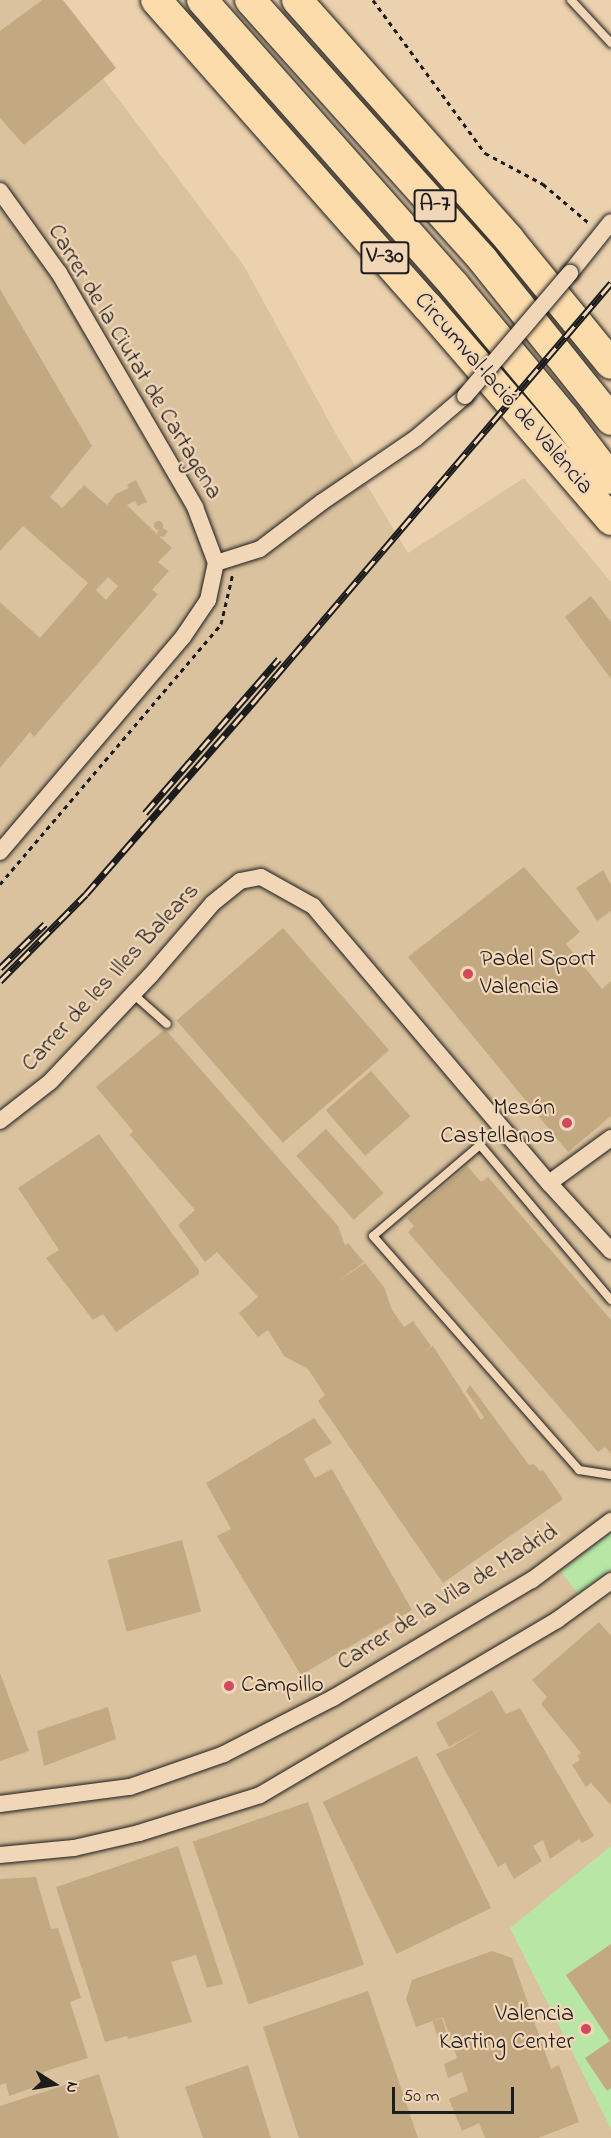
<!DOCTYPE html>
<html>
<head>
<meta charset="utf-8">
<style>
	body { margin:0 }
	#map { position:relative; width:611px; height:2138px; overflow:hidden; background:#ecd1ae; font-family:"Indie Flower",sans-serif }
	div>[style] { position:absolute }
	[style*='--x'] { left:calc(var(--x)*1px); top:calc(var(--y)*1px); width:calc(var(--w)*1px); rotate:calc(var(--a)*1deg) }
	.built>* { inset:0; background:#dbc29e }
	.green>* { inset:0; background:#b7e6a5 }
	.building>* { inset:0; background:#c2a982; transform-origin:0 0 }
	.round { border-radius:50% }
	.path>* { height:3px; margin-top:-1.5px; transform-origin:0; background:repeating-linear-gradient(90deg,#1c1c1c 0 4.5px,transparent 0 9px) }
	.roads { filter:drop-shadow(0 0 2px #1c1c1c) drop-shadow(0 0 2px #1c1c1c) }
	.lane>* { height:8px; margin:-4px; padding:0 4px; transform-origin:4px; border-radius:4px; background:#f1d6b8 }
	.street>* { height:16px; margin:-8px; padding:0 8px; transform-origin:8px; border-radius:8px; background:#f1d6b8 }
	.highway>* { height:30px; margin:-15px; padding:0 15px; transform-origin:15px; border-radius:15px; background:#fddcac }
	.rail>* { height:7px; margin-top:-3.5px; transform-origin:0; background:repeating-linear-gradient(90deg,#f1d6b8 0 14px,#1c1c1c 0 28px); box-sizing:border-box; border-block:2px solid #1c1c1c }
	.bridges { filter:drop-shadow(0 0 2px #1c1c1c) drop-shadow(0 0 2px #1c1c1c) }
	.street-bridge>* { height:16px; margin:-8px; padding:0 8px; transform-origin:8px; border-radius:8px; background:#f1d6b8 }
	.dots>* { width:16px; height:16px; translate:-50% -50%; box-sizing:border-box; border:3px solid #f1d6b8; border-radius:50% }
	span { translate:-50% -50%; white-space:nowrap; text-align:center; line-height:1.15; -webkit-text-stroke:4.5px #f1d6b8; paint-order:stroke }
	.shield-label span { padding:2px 4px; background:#f1d6b8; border:2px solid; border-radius:4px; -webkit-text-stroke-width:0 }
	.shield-label { font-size:22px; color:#1c1c1c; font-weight:700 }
	.street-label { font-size:24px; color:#1c1c1c }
	.poi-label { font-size:24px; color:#1c1c1c }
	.left { translate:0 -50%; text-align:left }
	.right { translate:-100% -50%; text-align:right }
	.north { position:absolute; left:24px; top:2054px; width:60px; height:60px; -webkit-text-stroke:4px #f1d6b8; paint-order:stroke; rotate:101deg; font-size:16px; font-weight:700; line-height:24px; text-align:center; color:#1c1c1c }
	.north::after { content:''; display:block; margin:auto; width:21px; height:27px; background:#1c1c1c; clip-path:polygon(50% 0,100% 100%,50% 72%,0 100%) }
	.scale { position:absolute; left:392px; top:2087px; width:122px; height:27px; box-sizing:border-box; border:3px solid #1c1c1c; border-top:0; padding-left:8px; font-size:18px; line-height:21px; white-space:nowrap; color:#1c1c1c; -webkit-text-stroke:4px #f1d6b8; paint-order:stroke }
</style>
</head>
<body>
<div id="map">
	<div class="built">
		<i style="clip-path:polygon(0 0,44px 0,244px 266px,336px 434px,408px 553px,524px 478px,611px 582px,611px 2138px,0 2138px)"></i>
	</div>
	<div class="green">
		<i style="clip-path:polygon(611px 1533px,611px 1570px,578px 1594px,561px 1572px)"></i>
		<i style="clip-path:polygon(611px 1846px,611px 2129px,510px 1928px)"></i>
	</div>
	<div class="building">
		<i style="clip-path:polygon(42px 0,63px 0,116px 68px,24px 145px,0 118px,0 31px)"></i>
		<i style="clip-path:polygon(evenodd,0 289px,92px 446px,50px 497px,62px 508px,84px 485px,107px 505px,116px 494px,129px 488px,127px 485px,136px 480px,147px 502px,138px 506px,135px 501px,127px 505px,158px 535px,157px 532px,162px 528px,168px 531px,164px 537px,159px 536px,172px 548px,158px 562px,169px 571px,152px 590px,158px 594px,34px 737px,30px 732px,0 768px,0 602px,40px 638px,88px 583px,23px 526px,0 551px,0 289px,108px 577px,118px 586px,106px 600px,96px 590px,108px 577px)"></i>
		<i class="round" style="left:153.5px;top:520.5px;width:9px;height:9px"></i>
		<i style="clip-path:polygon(591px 596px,611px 622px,611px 679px,565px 617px)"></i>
		<i style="clip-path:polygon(524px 867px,580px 932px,566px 944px,602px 989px,611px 981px,611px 1116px,568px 1152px,408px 957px)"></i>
		<i style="clip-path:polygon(603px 870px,611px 885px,611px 911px,597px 921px,576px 888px)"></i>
		<i style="left:283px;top:928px;width:162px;height:141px;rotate:49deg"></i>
		<i style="clip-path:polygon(165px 1029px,338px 1226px,345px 1245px,348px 1243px,364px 1262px,337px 1282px,365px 1263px,384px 1287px,392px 1310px,404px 1327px,413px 1321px,431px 1346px,423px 1352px,433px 1346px,481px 1420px,484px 1417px,466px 1391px,470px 1385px,529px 1465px,534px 1464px,540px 1471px,543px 1470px,563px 1499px,443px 1583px,318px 1401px,325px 1395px,308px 1369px,284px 1356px,268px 1330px,258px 1337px,239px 1313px,258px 1297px,217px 1252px,205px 1262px,178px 1225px,195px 1210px,130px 1135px,133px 1131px,96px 1087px)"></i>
		<i style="left:371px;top:1071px;width:60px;height:60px;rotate:49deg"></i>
		<i style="left:326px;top:1129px;width:86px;height:40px;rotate:48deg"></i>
		<i style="clip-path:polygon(99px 1134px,199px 1270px,199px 1274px,116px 1332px,103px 1314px,93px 1320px,46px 1258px,59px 1250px,18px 1188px)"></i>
		<i style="clip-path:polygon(467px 1166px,481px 1182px,488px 1177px,611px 1320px,611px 1454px,605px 1447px,598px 1452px,408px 1232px,414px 1226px,407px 1218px)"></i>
		<i style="clip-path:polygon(314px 1418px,332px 1443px,304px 1459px,315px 1478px,332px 1469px,412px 1610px,301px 1675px,217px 1536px,231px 1529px,206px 1483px)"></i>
		<i style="left:182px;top:1540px;width:74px;height:77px;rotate:75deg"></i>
		<i style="clip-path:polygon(599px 1622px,611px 1636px,611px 1805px,591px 1783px,586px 1787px,572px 1765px,580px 1760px,577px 1756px,581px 1753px,541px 1704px,547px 1697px,532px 1680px)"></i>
		<i style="clip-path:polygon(0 1673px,29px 1751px,0 1761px)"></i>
		<i style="clip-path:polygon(492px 1690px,506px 1714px,520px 1708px,594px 1836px,582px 1843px,579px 1839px,550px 1859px,543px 1840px,533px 1846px,542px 1861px,514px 1879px,505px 1863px,498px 1867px,436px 1754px,452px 1747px,481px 1729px,449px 1747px,436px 1723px)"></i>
		<i style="clip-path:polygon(108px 1707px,116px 1739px,44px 1766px,37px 1731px)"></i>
		<i style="left:417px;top:1756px;width:169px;height:105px;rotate:64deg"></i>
		<i style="left:308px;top:1802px;width:172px;height:122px;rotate:71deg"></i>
		<i style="clip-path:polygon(178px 1846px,223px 1984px,207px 1988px,196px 1955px,171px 1962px,192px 2022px,128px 2039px,127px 2036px,105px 2042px,56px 1887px)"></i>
		<i style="clip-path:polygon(36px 1877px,51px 1929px,58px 1928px,81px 1998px,70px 2002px,88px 2058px,43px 2072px,46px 2083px,9px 2096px,6px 2083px,0 2085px,0 1879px)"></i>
		<i style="clip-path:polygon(611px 1944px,611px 2088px,607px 2091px,585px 2058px,610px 2041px,566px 1975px)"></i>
		<i style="clip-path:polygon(492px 1951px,512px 1958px,551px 2069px,559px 2065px,579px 2122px,538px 2138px,485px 2138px,479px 2123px,462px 2131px,449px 2099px,468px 2091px,462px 2072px,448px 2078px,444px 2064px,457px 2058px,443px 2017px,416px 2027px,406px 1999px,412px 1980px)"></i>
		<i style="clip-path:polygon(368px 1991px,418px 2138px,299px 2138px,263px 2027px)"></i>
		<i style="left:442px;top:2018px;width:16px;height:10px;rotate:72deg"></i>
		<i style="clip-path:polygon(248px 2065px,271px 2138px,203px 2138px,185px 2087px)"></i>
		<i style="clip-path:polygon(99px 2074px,119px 2138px,0 2138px,0 2106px)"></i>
	</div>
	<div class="path">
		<i style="--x:373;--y:0;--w:190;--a:53.8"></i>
		<i style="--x:485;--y:153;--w:66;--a:28.1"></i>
		<i style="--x:543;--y:184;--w:62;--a:40.4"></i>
		<i style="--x:0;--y:884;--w:341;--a:-49.6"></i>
		<i style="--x:221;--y:624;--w:52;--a:-76.8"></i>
	</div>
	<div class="roads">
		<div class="lane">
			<i style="--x:571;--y:0;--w:59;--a:47.1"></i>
			<i style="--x:133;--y:994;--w:45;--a:41.4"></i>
			<i style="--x:611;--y:1300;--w:203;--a:-130.2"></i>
			<i style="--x:480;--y:1145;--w:140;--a:139.6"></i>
			<i style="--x:373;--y:1236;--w:312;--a:48.6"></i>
			<i style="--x:579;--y:1470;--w:32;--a:9"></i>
		</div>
		<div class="street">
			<i style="--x:0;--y:191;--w:101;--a:54.3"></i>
			<i style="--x:59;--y:273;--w:271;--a:59.8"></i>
			<i style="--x:195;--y:507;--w:60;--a:69.4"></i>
			<i style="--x:570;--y:273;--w:65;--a:-51.2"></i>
			<i style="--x:216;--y:563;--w:46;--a:-17.7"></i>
			<i style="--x:260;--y:549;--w:78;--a:-37.2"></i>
			<i style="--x:322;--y:502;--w:114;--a:-34.2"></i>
			<i style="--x:416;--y:438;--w:65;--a:-40.6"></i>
			<i style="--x:0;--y:852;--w:282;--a:-49.6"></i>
			<i style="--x:183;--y:637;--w:45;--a:-56"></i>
			<i style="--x:208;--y:600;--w:38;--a:-78"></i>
			<i style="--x:0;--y:1121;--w:63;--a:-38"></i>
			<i style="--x:50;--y:1082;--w:146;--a:-46.7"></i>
			<i style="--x:150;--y:976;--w:96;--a:-49.2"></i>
			<i style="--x:213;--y:903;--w:35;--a:-39"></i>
			<i style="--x:240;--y:881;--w:21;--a:-11"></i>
			<i style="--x:261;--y:877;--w:60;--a:29.1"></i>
			<i style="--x:313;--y:906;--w:364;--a:49.6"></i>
			<i style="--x:549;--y:1183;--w:92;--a:47.6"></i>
			<i style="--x:549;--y:1183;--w:77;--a:-36"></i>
			<i style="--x:0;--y:1804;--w:131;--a:-7.5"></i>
			<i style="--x:130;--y:1787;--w:100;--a:-19.3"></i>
			<i style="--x:224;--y:1754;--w:123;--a:-27.2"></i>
			<i style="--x:333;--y:1698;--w:231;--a:-30.7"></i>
			<i style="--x:532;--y:1580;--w:99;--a:-36.8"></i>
			<i style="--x:0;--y:1855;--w:74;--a:-5.4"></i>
			<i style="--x:74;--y:1848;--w:67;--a:-13"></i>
			<i style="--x:139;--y:1833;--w:127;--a:-17.4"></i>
			<i style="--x:260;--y:1795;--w:345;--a:-30.5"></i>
			<i style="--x:557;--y:1620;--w:67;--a:-35.8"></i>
		</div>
		<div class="highway">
			<i style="--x:156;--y:0;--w:410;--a:48.5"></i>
			<i style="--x:428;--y:307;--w:281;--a:49.3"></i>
			<i style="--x:202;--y:0;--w:380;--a:48.5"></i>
			<i style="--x:454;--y:285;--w:172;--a:50.2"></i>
			<i style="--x:564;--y:417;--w:78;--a:52.8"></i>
			<i style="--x:250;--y:0;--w:349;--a:48.1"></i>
			<i style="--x:483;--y:260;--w:205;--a:51.3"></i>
			<i style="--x:297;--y:0;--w:319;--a:48.4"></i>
			<i style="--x:509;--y:239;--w:161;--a:50.8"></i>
		</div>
	</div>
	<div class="rail">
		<i style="--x:145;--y:813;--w:204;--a:-49"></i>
		<i style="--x:0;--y:968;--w:63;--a:-44.4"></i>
		<i style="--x:0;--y:981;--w:122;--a:-45.3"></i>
		<i style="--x:86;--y:894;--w:259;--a:-48.9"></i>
		<i style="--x:256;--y:699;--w:547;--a:-49.52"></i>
	</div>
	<div class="bridges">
		<div class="street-bridge">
			<i style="--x:465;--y:396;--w:162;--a:-49.5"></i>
		</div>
	</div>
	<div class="dots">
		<i style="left:468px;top:974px;background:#d1495b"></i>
		<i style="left:567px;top:1123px;background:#d1495b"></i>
		<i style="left:229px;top:1686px;background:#d1495b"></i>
		<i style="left:586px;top:2029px;background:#d1495b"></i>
	</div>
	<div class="shield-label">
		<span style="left:435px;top:206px">A-7</span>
		<span style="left:385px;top:258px">V-30</span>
	</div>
	<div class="street-label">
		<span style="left:134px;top:362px;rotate:59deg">Carrer de la Ciutat de Cartagena</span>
		<span style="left:503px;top:394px;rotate:49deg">Circumval·lació de València</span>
		<span style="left:111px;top:978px;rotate:-47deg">Carrer de les Illes Balears</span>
		<span style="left:448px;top:1598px;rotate:-32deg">Carrer de la Vila de Madrid</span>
	</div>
	<div class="poi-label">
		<span class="left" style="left:480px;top:974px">Padel Sport<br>Valencia</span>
		<span class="right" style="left:555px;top:1123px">Mesón<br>Castellanos</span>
		<span class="left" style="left:241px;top:1686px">Campillo</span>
		<span class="right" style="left:574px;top:2029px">Valencia<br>Karting Center</span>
	</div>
	<div class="north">N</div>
	<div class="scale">50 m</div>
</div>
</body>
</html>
